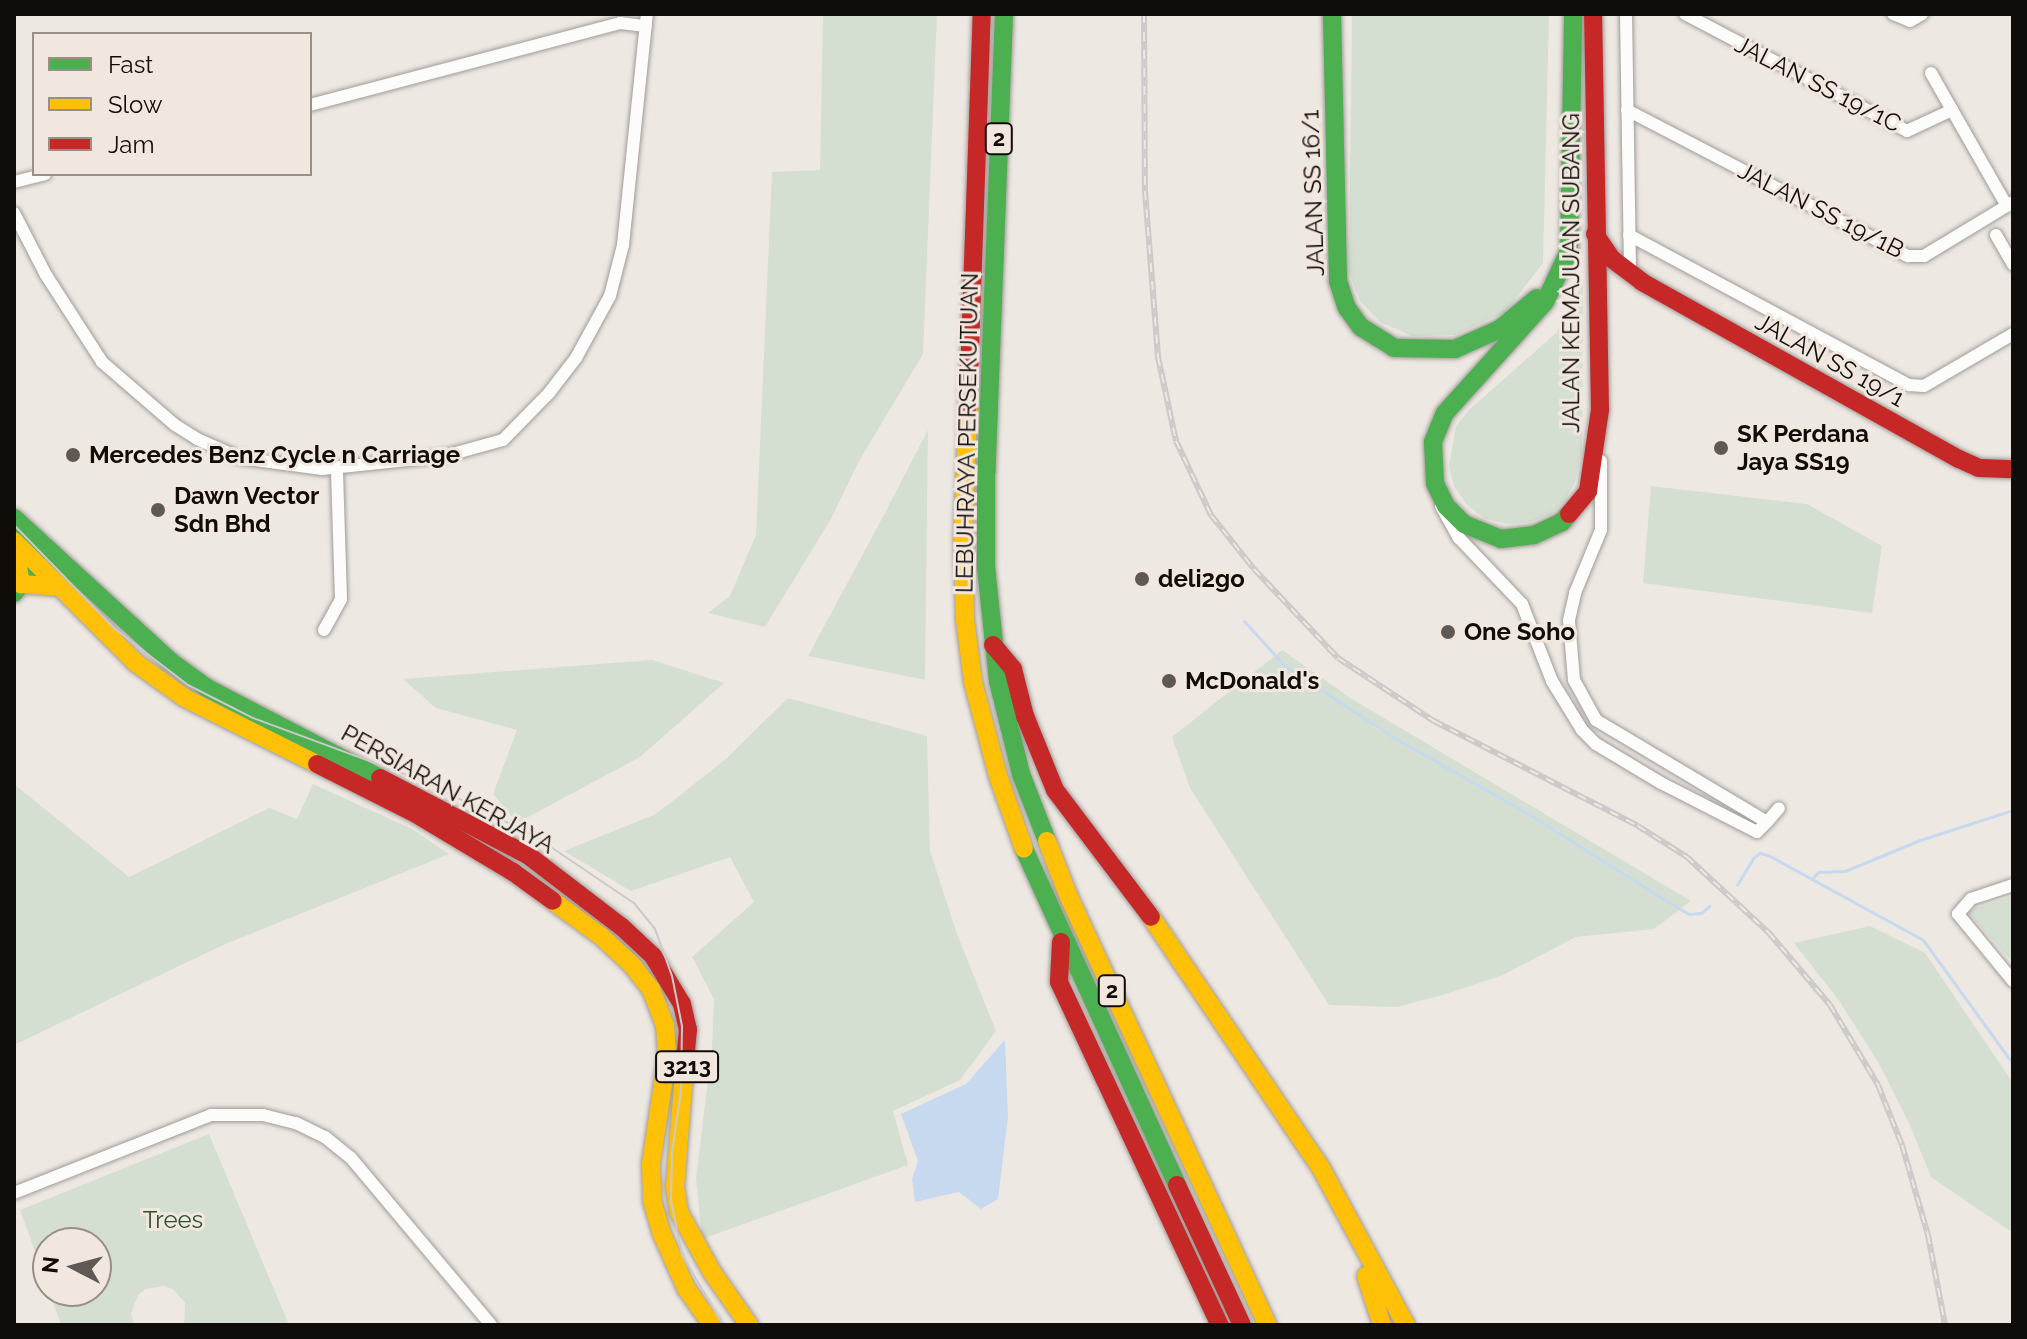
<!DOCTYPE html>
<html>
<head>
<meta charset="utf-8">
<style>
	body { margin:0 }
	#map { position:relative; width:2027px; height:1339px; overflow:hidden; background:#eee8e3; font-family:Raleway,sans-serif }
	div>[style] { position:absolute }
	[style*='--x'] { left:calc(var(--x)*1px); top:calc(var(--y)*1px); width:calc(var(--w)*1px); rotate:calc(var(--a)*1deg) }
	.green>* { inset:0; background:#d5dfd1 }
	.water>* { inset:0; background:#c6d9ee }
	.stream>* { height:3px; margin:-1.5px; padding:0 1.5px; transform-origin:1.5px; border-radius:1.5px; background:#c6d9ee }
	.roads { filter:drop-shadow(0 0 2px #a09c98) drop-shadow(0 0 2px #a09c98) }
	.street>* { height:12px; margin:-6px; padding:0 6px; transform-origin:6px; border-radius:6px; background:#fcfcfb }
	.fast>* { height:18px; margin:-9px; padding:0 9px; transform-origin:9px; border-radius:9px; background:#4caf50 }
	.slow>* { height:18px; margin:-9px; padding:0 9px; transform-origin:9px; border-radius:9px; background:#ffc107 }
	.jam>* { height:18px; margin:-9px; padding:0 9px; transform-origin:9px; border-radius:9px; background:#c62828 }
	.tram>* { height:2px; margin:-1px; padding:0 1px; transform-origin:1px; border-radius:1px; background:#cbc9c9 }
	.rail>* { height:6px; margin-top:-3px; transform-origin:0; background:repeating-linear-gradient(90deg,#f2e7df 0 9px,#cbc9c9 0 18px); box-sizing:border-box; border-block:2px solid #cbc9c9 }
	.dots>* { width:22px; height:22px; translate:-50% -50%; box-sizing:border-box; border:4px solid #f2e7df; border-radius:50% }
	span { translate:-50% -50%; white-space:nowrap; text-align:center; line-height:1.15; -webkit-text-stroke:6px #f2e7df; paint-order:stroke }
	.shield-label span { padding:2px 6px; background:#f2e7df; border:2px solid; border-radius:6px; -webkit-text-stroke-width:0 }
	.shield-label { font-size:22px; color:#100c09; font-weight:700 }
	.street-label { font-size:24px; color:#100c09 }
	.poi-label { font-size:24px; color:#100c09; font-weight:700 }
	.left { translate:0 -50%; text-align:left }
	.park-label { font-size:24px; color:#27542a }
	.frame { position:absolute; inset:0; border:16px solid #100c09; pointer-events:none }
	.legend { position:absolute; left:32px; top:32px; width:280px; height:144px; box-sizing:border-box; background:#f2e7df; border:2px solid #988f89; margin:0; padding:10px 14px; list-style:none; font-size:24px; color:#100c09 }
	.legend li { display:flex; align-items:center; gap:16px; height:40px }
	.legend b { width:40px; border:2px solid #988f89 }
	.north { position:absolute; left:32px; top:1227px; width:80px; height:80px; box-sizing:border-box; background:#f2e7df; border:2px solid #988f89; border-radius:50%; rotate:276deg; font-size:22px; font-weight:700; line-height:32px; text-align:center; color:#100c09 }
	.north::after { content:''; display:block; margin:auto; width:28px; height:36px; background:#5e5955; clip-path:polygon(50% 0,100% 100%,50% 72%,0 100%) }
</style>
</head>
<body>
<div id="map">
	<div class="green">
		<i style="clip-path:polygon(823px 14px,937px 14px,923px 354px,858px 463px,831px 519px,765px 627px,708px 613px,730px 596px,756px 535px,772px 172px,820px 170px)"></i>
		<i style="clip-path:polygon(1352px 14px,1549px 14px,1543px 263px,1505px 312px,1455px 335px,1412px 336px,1380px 322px,1360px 301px,1349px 273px)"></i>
		<i style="clip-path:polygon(1583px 283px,1582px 453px,1575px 482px,1565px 501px,1551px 514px,1531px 522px,1509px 524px,1485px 519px,1466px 504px,1454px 486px,1449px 466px,1456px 426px,1469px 410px,1556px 333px)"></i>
		<i style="clip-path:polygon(928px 430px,925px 680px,808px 656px,878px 526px)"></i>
		<i style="clip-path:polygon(1651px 486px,1807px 504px,1882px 546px,1872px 613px,1643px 583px)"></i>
		<i style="clip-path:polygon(1282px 650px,1352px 699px,1691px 901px,1654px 929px,1576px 937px,1503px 975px,1446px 994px,1397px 1007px,1329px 1005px,1190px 788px,1172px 737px)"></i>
		<i style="clip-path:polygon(652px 660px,724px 683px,640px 757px,517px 823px,493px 794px,517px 730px,436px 708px,403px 679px)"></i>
		<i style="clip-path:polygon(788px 698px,927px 736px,930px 851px,957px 934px,996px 1031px,960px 1080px,893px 1111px,908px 1165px,702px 1239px,696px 1178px,712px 1048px,714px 999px,692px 957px,754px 902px,730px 857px,631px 891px,564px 851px,656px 814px,726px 759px)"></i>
		<i style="clip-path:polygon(14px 784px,129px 877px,269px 808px,297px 819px,313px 784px,412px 829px,449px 854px,223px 945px,14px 1045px)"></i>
		<i style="clip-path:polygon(2013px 896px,2013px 963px,1967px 911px)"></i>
		<i style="clip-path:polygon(1870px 926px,1925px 953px,2013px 1083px,2013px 1233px,1931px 1177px,1909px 1123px,1878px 1062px,1840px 1002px,1794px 943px)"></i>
		<i style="clip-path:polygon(209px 1134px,289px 1325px,184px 1325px,185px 1303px,173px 1289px,164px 1286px,145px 1289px,138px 1295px,131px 1313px,134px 1325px,61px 1325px,49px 1291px,96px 1291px,96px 1243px,48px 1243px,48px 1287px,20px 1210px)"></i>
	</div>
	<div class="water">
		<i style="clip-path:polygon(1005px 1040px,1008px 1117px,998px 1199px,981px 1209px,959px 1192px,915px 1202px,912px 1179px,918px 1161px,901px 1114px,966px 1084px)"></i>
	</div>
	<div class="stream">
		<i style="--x:1244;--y:621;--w:61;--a:47.7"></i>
		<i style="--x:1285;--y:666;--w:129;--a:33.3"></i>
		<i style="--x:1393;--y:737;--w:154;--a:29.6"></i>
		<i style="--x:1527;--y:813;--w:176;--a:32.2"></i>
		<i style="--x:1676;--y:907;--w:15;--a:28"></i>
		<i style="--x:1689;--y:914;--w:12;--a:-5"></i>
		<i style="--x:1701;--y:913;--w:11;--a:-41"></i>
		<i style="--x:1812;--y:879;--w:9;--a:-49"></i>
		<i style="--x:1818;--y:872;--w:27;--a:-2"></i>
		<i style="--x:1845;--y:871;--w:81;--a:-22.5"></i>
		<i style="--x:1920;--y:840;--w:98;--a:-17.9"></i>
		<i style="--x:1737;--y:885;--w:31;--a:-59"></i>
		<i style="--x:1753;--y:858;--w:9;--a:-36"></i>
		<i style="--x:1760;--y:853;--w:8;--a:14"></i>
		<i style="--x:1768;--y:855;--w:177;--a:28.7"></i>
		<i style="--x:1923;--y:940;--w:153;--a:54"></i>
	</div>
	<div class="roads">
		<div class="street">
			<i style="--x:1626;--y:14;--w:260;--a:89.1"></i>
			<i style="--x:1685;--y:14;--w:251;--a:27.8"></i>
			<i style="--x:1907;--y:131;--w:50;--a:-25"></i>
			<i style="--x:1893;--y:14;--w:18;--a:22"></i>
			<i style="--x:1910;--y:21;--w:14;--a:-30"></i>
			<i style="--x:1931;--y:73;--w:153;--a:60.3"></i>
			<i style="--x:310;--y:105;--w:321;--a:-14.8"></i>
			<i style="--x:620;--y:23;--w:26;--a:7"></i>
			<i style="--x:1627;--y:110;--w:317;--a:27.5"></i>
			<i style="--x:1908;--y:256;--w:16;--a:0"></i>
			<i style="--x:1924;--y:256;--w:104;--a:-31.2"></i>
			<i style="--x:14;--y:182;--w:32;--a:-14"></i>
			<i style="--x:14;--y:213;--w:70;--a:62.7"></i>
			<i style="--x:46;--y:275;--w:103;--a:57.2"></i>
			<i style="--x:102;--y:362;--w:96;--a:40.8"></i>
			<i style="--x:175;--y:425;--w:26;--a:32"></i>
			<i style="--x:197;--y:439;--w:47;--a:23.8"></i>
			<i style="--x:240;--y:458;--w:83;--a:7.6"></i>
			<i style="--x:322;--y:469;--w:124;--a:-6"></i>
			<i style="--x:445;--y:456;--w:60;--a:-15.4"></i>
			<i style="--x:503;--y:440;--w:66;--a:-45.6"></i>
			<i style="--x:549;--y:393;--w:44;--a:-52.4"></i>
			<i style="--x:576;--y:358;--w:71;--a:-61.3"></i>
			<i style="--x:610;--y:296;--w:53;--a:-75.7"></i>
			<i style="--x:623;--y:245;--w:232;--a:-84.1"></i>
			<i style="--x:1629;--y:235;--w:318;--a:28.2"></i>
			<i style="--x:1909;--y:385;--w:15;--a:4"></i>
			<i style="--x:1924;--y:386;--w:103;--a:-30.3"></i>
			<i style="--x:1996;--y:235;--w:34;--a:60"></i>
			<i style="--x:1441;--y:506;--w:37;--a:61"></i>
			<i style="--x:1459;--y:538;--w:91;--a:46.3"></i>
			<i style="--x:1522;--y:604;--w:83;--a:68.7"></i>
			<i style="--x:1552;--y:681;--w:57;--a:58.5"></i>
			<i style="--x:1582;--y:730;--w:20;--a:45"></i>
			<i style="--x:1596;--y:744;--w:76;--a:31"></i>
			<i style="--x:1661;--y:783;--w:108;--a:27"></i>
			<i style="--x:1757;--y:832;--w:14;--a:-45"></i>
			<i style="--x:1767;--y:822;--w:199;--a:-149.2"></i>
			<i style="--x:1596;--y:720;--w:46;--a:-118.8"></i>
			<i style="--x:1574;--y:680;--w:60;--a:-94.8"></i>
			<i style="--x:1569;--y:620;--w:28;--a:-77"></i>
			<i style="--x:1575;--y:593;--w:68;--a:-67.6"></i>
			<i style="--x:1601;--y:530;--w:69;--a:-90"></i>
			<i style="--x:324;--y:630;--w:35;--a:-61"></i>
			<i style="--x:341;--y:599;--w:130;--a:-91.8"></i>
			<i style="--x:1767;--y:822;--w:18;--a:-49"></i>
			<i style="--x:2013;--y:885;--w:44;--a:161.6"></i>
			<i style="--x:1971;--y:899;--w:20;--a:131"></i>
			<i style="--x:1958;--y:914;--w:87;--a:50.6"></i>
			<i style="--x:14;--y:1193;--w:212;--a:-21.6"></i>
			<i style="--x:211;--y:1115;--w:52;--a:0"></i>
			<i style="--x:263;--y:1115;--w:34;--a:14"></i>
			<i style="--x:296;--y:1123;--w:32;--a:26"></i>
			<i style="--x:325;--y:1137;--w:33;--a:39"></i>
			<i style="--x:351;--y:1158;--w:218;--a:50"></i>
		</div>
		<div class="fast">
			<i style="--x:1004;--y:14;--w:459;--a:92.2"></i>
			<i style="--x:986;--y:473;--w:94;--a:90"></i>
			<i style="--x:986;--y:567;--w:115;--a:84"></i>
			<i style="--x:998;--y:681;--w:96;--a:76.1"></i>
			<i style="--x:1021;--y:774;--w:72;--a:68.8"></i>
			<i style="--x:1332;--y:14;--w:267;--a:88.7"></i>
			<i style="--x:1338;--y:281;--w:28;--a:72"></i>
			<i style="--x:1347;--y:308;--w:24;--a:54"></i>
			<i style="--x:1361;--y:327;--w:39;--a:32"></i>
			<i style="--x:1394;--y:348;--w:61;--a:0.9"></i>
			<i style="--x:1455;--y:349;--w:49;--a:-24"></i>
			<i style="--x:1500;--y:329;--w:48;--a:-40"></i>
			<i style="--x:1569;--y:514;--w:11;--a:131"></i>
			<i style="--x:1562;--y:522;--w:31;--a:155"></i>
			<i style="--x:1534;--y:535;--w:33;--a:173"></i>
			<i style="--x:1501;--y:539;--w:40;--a:-158"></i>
			<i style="--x:1464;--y:524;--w:25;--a:-135"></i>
			<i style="--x:1446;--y:506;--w:25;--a:-116"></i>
			<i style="--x:1435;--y:483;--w:41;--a:-92.8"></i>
			<i style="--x:1433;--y:442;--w:31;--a:-68"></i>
			<i style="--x:1445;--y:413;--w:149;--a:-48"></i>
			<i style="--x:1545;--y:302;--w:56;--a:-64.8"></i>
			<i style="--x:1569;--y:251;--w:237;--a:-89"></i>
			<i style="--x:14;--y:518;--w:212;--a:42.5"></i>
			<i style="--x:170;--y:661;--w:46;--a:36.1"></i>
			<i style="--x:207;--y:688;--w:195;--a:27.5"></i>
			<i style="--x:14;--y:593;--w:37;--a:-52"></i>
			<i style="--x:1024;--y:849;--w:369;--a:65.5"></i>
		</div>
		<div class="slow">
			<i style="--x:968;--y:406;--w:130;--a:92.2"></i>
			<i style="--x:963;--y:536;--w:83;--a:88.6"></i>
			<i style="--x:965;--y:619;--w:64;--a:82.8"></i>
			<i style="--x:973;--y:682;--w:97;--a:75.1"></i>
			<i style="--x:998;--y:776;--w:77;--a:70.4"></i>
			<i style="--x:14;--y:541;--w:173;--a:45"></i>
			<i style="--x:136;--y:663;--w:60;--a:35.5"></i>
			<i style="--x:185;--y:698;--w:148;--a:26.6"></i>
			<i style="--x:14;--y:543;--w:42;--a:80.3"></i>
			<i style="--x:21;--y:584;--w:39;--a:4"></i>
			<i style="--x:1047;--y:841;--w:58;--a:68.7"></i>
			<i style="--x:1068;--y:895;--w:474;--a:65.1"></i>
			<i style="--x:553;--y:901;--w:61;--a:36.3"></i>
			<i style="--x:602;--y:937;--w:41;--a:43"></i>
			<i style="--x:632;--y:965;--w:31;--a:52"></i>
			<i style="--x:651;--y:989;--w:39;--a:69"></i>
			<i style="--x:665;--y:1025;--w:32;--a:86"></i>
			<i style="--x:667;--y:1057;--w:108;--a:98.5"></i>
			<i style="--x:651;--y:1164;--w:36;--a:88"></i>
			<i style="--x:652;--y:1200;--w:35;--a:74"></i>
			<i style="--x:662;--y:1234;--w:59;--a:66"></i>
			<i style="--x:686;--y:1288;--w:45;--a:54.9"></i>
			<i style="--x:1151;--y:917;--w:303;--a:55.9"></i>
			<i style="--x:1321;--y:1168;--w:179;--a:61.6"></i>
			<i style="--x:684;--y:1073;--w:114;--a:94.5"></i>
			<i style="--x:675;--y:1187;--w:25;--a:81"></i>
			<i style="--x:679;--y:1212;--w:68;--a:61.2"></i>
			<i style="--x:712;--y:1272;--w:65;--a:55.1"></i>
			<i style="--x:1366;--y:1276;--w:52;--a:71.9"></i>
		</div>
		<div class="jam">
			<i style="--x:1595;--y:234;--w:30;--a:56"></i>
			<i style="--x:1612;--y:259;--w:38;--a:37"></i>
			<i style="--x:1642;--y:282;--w:363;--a:29.2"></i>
			<i style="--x:1959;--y:459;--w:22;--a:24"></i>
			<i style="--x:1979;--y:468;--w:34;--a:2"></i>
			<i style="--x:968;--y:406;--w:392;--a:-88"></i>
			<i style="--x:1569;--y:514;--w:30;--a:-50"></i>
			<i style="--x:1588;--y:491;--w:82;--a:-81.6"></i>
			<i style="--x:1600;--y:410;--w:396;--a:-91"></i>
			<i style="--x:993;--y:645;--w:31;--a:50"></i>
			<i style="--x:1013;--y:669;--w:49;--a:75.7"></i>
			<i style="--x:1025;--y:716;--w:80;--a:67.9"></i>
			<i style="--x:1055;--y:790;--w:159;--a:52.9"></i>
			<i style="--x:317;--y:764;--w:111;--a:26.8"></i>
			<i style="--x:416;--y:814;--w:113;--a:30.9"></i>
			<i style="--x:513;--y:872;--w:49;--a:35.9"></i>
			<i style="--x:380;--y:778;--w:168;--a:27.6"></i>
			<i style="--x:529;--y:856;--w:117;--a:37.4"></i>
			<i style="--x:622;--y:927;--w:42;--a:43.1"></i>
			<i style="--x:653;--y:956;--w:56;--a:58.9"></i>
			<i style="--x:682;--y:1004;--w:26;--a:77"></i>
			<i style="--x:688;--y:1029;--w:44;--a:95.2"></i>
			<i style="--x:1061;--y:942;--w:40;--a:92.9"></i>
			<i style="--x:1059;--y:982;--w:379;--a:64.9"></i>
			<i style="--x:1177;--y:1185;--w:154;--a:65.1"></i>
		</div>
	</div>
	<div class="tram">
		<i style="--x:14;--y:525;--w:145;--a:45.8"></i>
		<i style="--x:115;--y:629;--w:92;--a:37.5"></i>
		<i style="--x:188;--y:685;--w:73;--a:26.9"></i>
		<i style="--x:253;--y:718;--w:181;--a:20.3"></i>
		<i style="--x:423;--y:781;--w:123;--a:26.1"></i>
		<i style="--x:533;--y:835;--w:122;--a:34"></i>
		<i style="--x:634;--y:903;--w:33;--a:51"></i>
		<i style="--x:655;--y:929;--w:50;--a:70.1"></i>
		<i style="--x:672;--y:976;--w:51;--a:78.7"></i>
		<i style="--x:682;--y:1026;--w:65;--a:90.9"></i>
		<i style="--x:681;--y:1091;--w:62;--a:98.4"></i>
		<i style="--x:672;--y:1152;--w:49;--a:91.2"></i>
		<i style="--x:671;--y:1201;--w:55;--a:78.5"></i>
		<i style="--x:682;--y:1255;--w:81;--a:59.6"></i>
	</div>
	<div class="rail">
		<i style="--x:1144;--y:14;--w:177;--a:89.7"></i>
		<i style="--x:1145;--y:191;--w:167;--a:85.5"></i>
		<i style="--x:1158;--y:357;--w:86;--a:77.9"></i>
		<i style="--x:1176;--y:441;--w:82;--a:64.7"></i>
		<i style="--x:1211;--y:515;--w:69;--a:51.5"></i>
		<i style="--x:1254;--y:569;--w:122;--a:46.7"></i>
		<i style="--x:1338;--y:658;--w:115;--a:33.3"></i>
		<i style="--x:1434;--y:721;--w:229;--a:27.2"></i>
		<i style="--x:1638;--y:826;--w:58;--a:32.3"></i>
		<i style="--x:1687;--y:857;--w:112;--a:42.8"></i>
		<i style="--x:1769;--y:933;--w:94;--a:49.7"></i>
		<i style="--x:1830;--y:1005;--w:93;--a:59"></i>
		<i style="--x:1878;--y:1085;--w:65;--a:68.2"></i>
		<i style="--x:1902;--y:1145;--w:94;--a:73.9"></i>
		<i style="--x:1928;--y:1235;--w:92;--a:79.3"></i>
	</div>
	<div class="dots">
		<i style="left:1721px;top:448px;background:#5e5955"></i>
		<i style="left:73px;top:455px;background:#5e5955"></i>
		<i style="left:158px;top:510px;background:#5e5955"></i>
		<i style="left:1142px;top:579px;background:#5e5955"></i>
		<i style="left:1448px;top:632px;background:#5e5955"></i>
		<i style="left:1169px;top:681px;background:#5e5955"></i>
	</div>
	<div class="shield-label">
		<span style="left:999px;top:139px">2</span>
		<span style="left:1112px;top:991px">2</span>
		<span style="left:687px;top:1067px">3213</span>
	</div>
	<div class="street-label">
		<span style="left:1818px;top:84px;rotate:27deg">JALAN SS 19/1C</span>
		<span style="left:1313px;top:193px;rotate:-92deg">JALAN SS 16/1</span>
		<span style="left:1821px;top:210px;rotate:27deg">JALAN SS 19/1B</span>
		<span style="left:1571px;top:273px;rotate:-90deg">JALAN KEMAJUAN SUBANG</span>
		<span style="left:1830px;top:360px;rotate:29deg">JALAN SS 19/1</span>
		<span style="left:967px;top:433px;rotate:-89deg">LEBUHRAYA PERSEKUTUAN</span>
		<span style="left:448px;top:789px;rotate:29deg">PERSIARAN KERJAYA</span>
	</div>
	<div class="poi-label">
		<span class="left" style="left:1737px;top:448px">SK Perdana<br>Jaya SS19</span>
		<span class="left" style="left:89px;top:455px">Mercedes Benz Cycle n Carriage</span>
		<span class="left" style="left:174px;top:510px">Dawn Vector<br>Sdn Bhd</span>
		<span class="left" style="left:1158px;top:579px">deli2go</span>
		<span class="left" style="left:1464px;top:632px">One Soho</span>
		<span class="left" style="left:1185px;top:681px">McDonald's</span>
	</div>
	<div class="park-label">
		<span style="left:173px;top:1220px">Trees</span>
	</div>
	<div class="frame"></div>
	<ul class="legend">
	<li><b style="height:10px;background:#4caf50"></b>Fast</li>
	<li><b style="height:10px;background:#ffc107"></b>Slow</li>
	<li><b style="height:10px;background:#c62828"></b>Jam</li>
	</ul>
	<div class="north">N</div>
</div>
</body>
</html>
